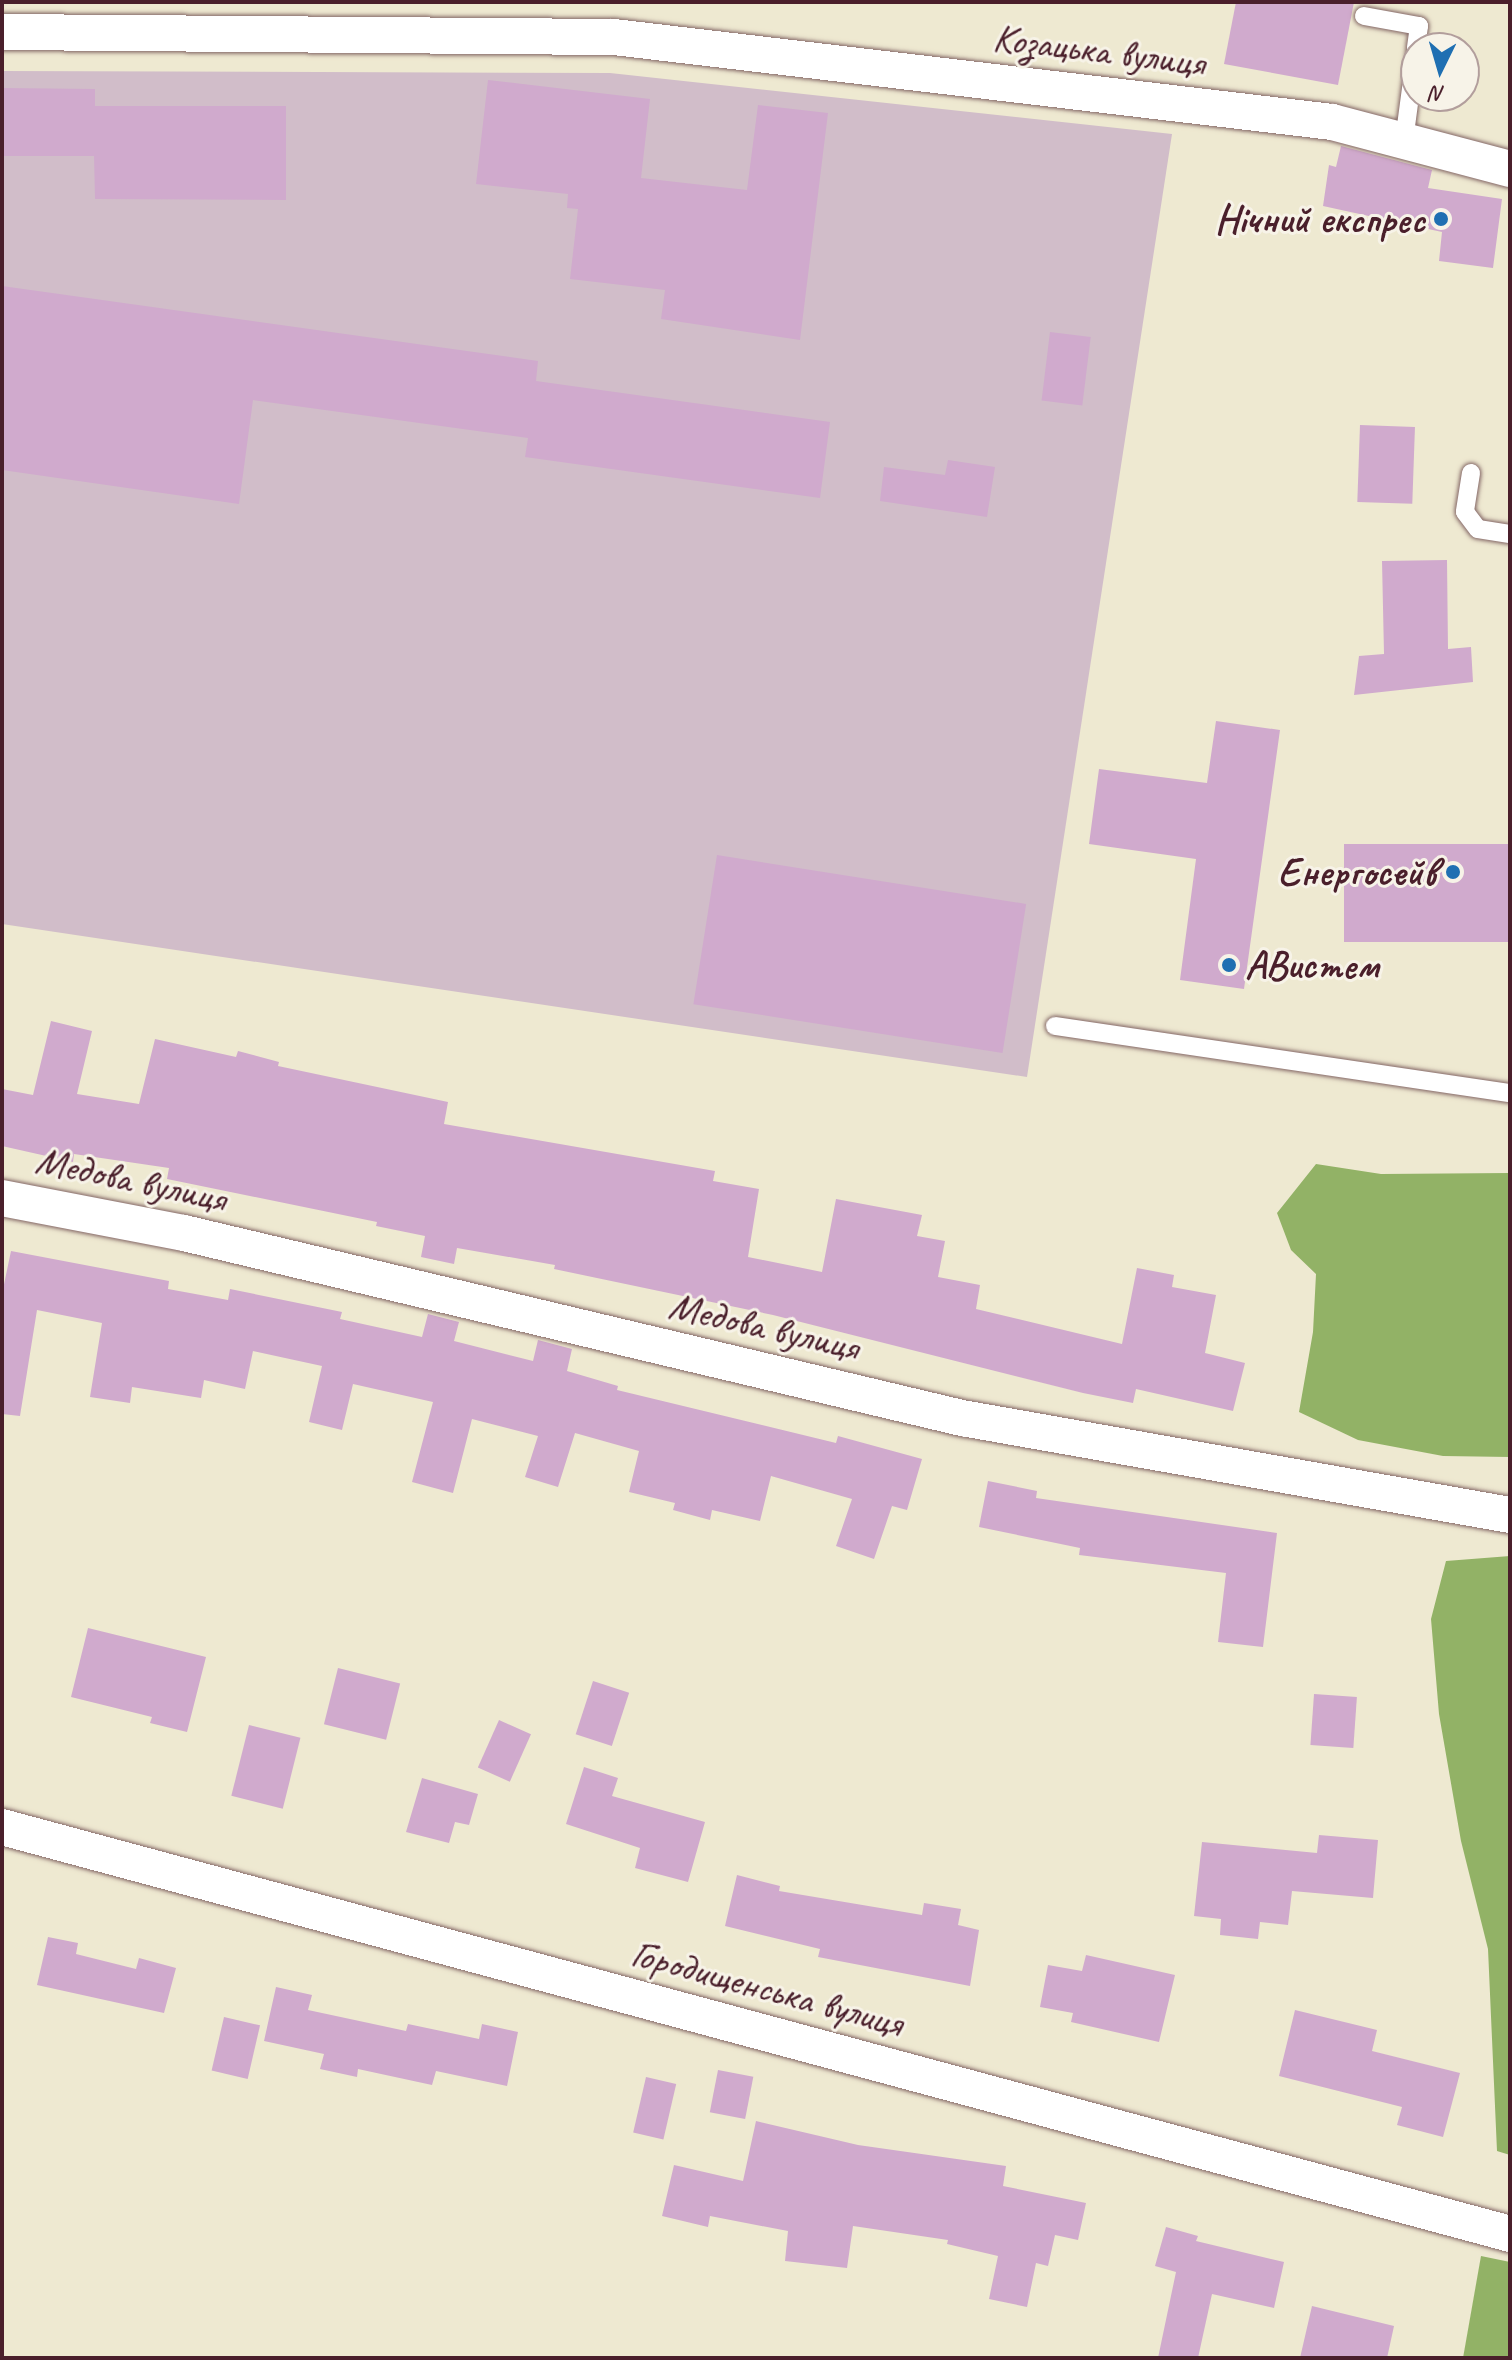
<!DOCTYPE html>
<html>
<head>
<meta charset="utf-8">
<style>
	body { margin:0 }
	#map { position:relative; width:1512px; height:2360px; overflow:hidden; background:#eee9d1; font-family:Caveat,sans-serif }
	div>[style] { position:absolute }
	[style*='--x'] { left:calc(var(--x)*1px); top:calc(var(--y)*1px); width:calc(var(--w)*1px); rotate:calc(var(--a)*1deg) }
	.industrial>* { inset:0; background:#d1bdc9 }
	.forest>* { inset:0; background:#92b266 }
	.building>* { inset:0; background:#d0aacd; transform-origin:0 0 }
	.roads { filter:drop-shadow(0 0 2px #836665) drop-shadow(0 0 2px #836665) }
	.service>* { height:18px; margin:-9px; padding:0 9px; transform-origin:9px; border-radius:9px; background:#fff }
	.minor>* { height:36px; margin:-18px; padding:0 18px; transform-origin:18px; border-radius:18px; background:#fff }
	.dots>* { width:22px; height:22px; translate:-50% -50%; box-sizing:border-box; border:4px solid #f7f3e8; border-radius:50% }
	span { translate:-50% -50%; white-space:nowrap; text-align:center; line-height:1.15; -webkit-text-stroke:6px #f7f3e8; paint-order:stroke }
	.street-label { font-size:40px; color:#4a1f2b }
	.poi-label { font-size:40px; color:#4a1f2b; font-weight:700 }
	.right { translate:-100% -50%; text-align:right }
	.left { translate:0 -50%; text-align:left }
	.frame { position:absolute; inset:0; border:4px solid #4a1f2b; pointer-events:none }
	.north { position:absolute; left:1400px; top:32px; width:80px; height:80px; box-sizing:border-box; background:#f7f3e8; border:2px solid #b29e9c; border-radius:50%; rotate:185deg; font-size:22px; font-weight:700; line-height:32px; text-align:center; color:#4a1f2b }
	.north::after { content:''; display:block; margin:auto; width:28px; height:36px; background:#1f6fb2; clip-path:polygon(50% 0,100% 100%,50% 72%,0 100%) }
</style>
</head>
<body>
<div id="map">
	<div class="industrial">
		<i style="clip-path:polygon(2px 71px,610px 73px,1172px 134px,1027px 1077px,2px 924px)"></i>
	</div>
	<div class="forest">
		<i style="clip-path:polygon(1316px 1164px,1381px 1174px,1510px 1173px,1510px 1457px,1443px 1456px,1358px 1440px,1299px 1412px,1313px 1332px,1316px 1274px,1291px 1250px,1277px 1213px)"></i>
		<i style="clip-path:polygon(1510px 1556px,1510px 2155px,1497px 2151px,1488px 1949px,1461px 1841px,1439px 1714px,1431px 1619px,1446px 1561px)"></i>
		<i style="clip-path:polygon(1481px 2256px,1510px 2262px,1510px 2358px,1463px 2358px)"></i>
	</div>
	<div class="building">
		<i style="clip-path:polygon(1236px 2px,1354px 2px,1338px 85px,1224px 64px)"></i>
		<i style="clip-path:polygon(488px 80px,650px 99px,641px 178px,747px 190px,758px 105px,828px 113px,800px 340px,661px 319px,665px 290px,570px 279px,578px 209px,567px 208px,568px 194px,476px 184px)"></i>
		<i style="clip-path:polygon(2px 88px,95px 89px,95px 106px,286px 106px,286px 200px,95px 199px,94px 156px,2px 156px)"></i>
		<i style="clip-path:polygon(1341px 146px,1432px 170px,1428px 188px,1502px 199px,1493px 268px,1439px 261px,1442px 232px,1323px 206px,1329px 165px,1336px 167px)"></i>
		<i style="clip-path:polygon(2px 286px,538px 361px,536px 381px,830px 422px,820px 498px,525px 457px,528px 438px,253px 400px,239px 504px,2px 470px)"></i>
		<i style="left:1050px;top:332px;width:41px;height:69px;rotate:7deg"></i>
		<i style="left:1360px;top:425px;width:55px;height:77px;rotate:2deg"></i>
		<i style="clip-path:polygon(948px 460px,995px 467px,987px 517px,880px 501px,884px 467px,945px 475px)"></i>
		<i style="clip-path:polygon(1447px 560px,1448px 649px,1471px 647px,1473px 682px,1354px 695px,1359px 656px,1384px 654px,1382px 561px)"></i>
		<i style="clip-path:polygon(1216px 721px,1280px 730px,1244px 989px,1180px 980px,1196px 859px,1089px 844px,1099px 769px,1207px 783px)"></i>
		<i style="left:1510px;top:844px;width:98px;height:166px;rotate:90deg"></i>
		<i style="left:717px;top:855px;width:313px;height:151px;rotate:9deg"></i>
		<i style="clip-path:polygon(51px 1021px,92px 1031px,77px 1094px,139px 1104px,155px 1039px,236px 1057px,238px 1051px,279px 1062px,278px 1066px,448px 1102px,444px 1124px,715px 1171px,713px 1181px,759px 1189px,748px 1257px,822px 1272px,836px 1199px,922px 1215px,917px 1236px,945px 1241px,938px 1277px,980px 1285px,976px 1309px,1122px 1344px,1137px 1268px,1174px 1275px,1172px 1287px,1216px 1295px,1205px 1353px,1245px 1363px,1233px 1411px,1136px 1389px,1133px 1403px,1083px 1393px,773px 1315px,554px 1269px,555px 1265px,457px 1248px,454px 1264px,421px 1257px,425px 1236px,376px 1226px,377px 1222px,167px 1179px,169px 1168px,74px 1154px,73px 1162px,2px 1146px,2px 1089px,33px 1095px)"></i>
		<i style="clip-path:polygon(11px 1251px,169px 1281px,168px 1289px,228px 1300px,230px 1289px,342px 1312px,340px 1319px,422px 1337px,428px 1314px,459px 1322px,454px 1341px,533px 1361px,538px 1340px,572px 1349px,567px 1371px,618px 1386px,617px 1390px,836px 1443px,838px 1436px,922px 1459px,907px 1510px,892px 1506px,874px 1559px,836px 1546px,852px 1499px,771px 1476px,760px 1521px,712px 1510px,710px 1520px,673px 1510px,675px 1503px,629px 1492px,639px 1451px,575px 1433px,558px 1487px,525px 1477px,538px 1436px,472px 1419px,453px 1493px,412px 1482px,433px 1402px,353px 1384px,342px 1430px,309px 1422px,322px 1366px,253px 1351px,245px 1389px,204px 1380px,201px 1398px,132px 1387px,130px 1403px,90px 1397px,102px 1323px,37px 1310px,20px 1416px,2px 1414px,2px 1294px)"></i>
		<i style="clip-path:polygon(988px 1481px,1037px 1491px,1036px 1498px,1277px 1533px,1263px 1647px,1218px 1642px,1226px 1573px,1079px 1555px,1080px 1548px,979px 1527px)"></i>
		<i style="clip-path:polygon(88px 1628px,206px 1657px,187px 1732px,150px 1723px,152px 1717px,71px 1697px)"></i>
		<i style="left:338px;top:1668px;width:64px;height:58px;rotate:14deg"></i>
		<i style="left:593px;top:1681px;width:38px;height:56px;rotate:18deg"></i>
		<i style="left:1314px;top:1694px;width:43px;height:51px;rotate:4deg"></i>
		<i style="left:499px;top:1720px;width:35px;height:52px;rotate:24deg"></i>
		<i style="left:249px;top:1725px;width:53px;height:73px;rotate:14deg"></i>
		<i style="clip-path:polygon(584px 1767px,618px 1778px,612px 1796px,705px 1822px,688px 1882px,635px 1868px,640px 1848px,566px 1824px)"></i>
		<i style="clip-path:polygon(422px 1778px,478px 1794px,469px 1825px,455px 1822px,449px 1843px,406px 1832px)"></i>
		<i style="clip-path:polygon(1319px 1835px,1378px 1840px,1373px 1898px,1292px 1891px,1288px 1925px,1260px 1922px,1258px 1939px,1220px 1935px,1221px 1919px,1194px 1916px,1202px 1842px,1317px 1853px)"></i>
		<i style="clip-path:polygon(737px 1875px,780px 1886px,779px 1891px,922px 1915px,924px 1903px,961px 1909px,958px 1925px,979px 1930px,970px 1986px,818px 1957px,820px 1949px,725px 1926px)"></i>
		<i style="clip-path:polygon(48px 1937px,78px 1943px,76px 1954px,136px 1969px,139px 1958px,176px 1968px,164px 2013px,37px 1985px)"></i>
		<i style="clip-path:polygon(1086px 1955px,1175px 1975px,1159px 2042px,1071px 2022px,1073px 2013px,1040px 2007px,1048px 1965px,1082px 1971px)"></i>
		<i style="clip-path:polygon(276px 1987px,312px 1995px,308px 2010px,406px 2031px,408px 2024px,479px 2039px,482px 2024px,518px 2032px,507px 2086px,436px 2071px,432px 2085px,358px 2069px,357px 2077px,320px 2069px,324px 2054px,264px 2041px)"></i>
		<i style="clip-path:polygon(1295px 2010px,1377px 2030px,1372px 2051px,1460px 2073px,1443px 2137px,1397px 2125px,1402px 2107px,1279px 2076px)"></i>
		<i style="left:224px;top:2017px;width:37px;height:55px;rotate:13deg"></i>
		<i style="left:718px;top:2070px;width:36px;height:43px;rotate:11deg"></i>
		<i style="left:646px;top:2077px;width:31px;height:57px;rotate:13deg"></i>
		<i style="clip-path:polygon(756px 2121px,858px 2145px,1006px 2166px,1003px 2186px,1086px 2203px,1078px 2240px,1055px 2235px,1048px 2266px,1036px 2263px,1027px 2307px,989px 2299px,998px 2256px,947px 2244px,948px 2240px,853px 2226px,847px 2268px,785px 2261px,788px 2231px,710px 2216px,708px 2227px,662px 2216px,674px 2165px,743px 2181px)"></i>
		<i style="clip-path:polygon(1166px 2227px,1198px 2236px,1196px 2241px,1284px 2262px,1274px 2308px,1212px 2294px,1198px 2358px,1158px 2358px,1176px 2272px,1155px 2266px)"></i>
		<i style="clip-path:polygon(1312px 2306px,1394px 2326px,1387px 2358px,1300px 2358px)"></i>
	</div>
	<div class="roads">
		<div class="service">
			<i style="--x:1364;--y:16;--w:56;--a:10.3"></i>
			<i style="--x:1419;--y:26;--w:22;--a:98"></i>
			<i style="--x:1404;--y:141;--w:91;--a:-82.4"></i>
			<i style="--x:1471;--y:473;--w:39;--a:99"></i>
			<i style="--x:1465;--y:512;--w:21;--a:53"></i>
			<i style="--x:1478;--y:529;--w:32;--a:9"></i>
			<i style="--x:1055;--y:1026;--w:460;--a:8.4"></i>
		</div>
		<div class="minor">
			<i style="--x:2;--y:32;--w:612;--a:0.47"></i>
			<i style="--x:614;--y:37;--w:723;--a:6.75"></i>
			<i style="--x:1332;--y:122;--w:184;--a:14.8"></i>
			<i style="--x:2;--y:1198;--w:185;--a:10.9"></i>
			<i style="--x:184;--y:1233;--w:800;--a:13.38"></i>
			<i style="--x:962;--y:1418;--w:557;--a:10.04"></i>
			<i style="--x:2;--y:1827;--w:1562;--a:15.1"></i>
		</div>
	</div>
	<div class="dots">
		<i style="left:1441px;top:219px;background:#1f6fb2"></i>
		<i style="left:1453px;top:872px;background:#1f6fb2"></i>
		<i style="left:1229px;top:965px;background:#1f6fb2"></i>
	</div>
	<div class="street-label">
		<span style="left:1099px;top:50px;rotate:7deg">Козацька вулиця</span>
		<span style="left:131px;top:1179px;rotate:12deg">Медова вулиця</span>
		<span style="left:764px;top:1326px;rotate:13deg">Медова вулиця</span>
		<span style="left:767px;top:1988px;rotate:15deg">Городищенська вулиця</span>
	</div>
	<div class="poi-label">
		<span class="right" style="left:1425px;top:219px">Нічний експрес</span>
		<span class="right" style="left:1437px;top:872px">Енергосейв</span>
		<span class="left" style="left:1245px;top:965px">АВистем</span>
	</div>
	<div class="frame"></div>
	<div class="north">N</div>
</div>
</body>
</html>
